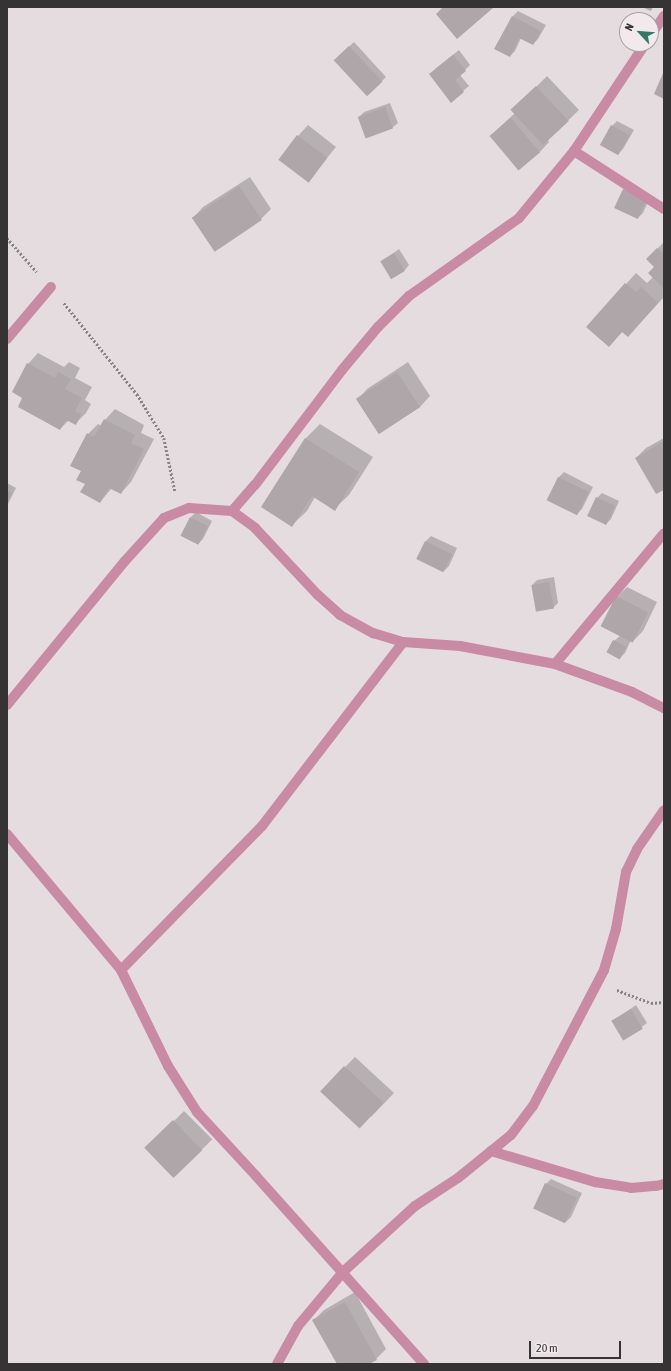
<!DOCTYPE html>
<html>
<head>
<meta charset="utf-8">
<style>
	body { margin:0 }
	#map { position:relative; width:671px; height:1371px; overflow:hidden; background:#e5dcdf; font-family:"Asap Condensed",sans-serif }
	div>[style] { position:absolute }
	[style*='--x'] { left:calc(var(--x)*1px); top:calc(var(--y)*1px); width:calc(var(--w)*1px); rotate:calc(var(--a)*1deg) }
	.shadow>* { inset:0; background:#0003; transform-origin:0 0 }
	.building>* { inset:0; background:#aea6a9; transform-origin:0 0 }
	.path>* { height:2.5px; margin-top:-1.25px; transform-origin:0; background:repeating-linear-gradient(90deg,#878284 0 2px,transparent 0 4px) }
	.minor>* { height:10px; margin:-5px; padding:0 5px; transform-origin:5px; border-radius:5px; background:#c98aa4 }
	span { translate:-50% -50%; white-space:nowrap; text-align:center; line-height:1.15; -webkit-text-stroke:4px #f2e9ec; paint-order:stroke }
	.frame { position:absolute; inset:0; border:8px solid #363334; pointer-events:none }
	.north { position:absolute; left:619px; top:12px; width:40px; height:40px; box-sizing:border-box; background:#f2e9ec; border:1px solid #a7a0a2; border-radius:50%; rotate:296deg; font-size:11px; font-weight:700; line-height:16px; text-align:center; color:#363334 }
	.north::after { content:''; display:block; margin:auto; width:14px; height:18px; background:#377765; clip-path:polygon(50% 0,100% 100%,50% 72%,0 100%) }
	.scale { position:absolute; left:529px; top:1341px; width:92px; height:18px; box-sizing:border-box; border:2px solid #363334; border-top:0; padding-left:5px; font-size:12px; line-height:14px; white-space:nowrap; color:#363334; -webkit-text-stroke:3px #f2e9ec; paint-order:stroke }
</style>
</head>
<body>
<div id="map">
	<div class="shadow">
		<i style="clip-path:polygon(444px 7px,493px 7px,457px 38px)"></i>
		<i style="clip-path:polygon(518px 11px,546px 25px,538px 39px,533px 44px,521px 38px,515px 51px,510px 56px,513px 16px)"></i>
		<i style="clip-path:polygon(354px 42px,386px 77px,381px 82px,340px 55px)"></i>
		<i style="clip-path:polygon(459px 50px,470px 65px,460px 75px,469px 86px,451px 101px,435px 69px)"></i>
		<i style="clip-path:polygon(547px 76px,579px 110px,548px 140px,549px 142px,539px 153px,490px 136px,515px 113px,523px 100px)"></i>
		<i style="clip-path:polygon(390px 103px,398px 123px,392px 128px,359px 117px,364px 112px)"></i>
		<i style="clip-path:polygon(617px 121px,634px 130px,623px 149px,618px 154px,612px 126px)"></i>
		<i style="clip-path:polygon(308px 125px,336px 147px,308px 181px,298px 136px)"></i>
		<i style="clip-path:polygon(250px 177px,271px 209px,261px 219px,193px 218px,203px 207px)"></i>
		<i style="clip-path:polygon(629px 185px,651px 195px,643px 213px,638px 218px,624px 190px)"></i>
		<i style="clip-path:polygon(664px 242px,664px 297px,628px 336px,623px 331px,609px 346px,587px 327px,636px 273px,647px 283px,653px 277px,655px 267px,647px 259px)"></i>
		<i style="clip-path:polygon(399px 249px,409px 265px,404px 271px,382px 261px)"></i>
		<i style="clip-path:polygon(38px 353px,64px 367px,69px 362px,80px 368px,75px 378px,92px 387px,85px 400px,91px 404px,86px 413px,75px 424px,69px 420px,60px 429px,24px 397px,28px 364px)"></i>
		<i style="clip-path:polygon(408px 362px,430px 396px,420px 407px,379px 434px,357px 400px,367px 389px)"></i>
		<i style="clip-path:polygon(115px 409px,144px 425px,141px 433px,154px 439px,131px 482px,121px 493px,112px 488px,100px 502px,86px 484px,82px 471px,88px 434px,98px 424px,102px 426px,105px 420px)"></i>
		<i style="clip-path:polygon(320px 424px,373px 457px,349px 495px,334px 509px,315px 497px,307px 511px,292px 525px,262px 507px,306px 438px)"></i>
		<i style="clip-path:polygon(664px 438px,664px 489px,636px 458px,646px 448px)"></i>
		<i style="clip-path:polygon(564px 472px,593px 487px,582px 509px,577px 514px,548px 500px,559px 477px)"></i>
		<i style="clip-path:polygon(7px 483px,16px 488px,7px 506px)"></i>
		<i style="clip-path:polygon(602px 493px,619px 501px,611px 519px,606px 524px,597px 498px)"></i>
		<i style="clip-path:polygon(196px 512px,212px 521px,203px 539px,198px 544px,182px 535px,191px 517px)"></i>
		<i style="clip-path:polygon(431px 536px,457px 548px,449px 566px,444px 571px,417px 558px,426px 541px)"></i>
		<i style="clip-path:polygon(554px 577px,558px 603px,553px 608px,532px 585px,537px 580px)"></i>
		<i style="clip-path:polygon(627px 587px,657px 602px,643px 631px,633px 641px,631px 640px,625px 653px,620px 658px,614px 641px,621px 635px,617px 597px)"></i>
		<i style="clip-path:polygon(636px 1005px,647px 1023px,624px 1040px,613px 1021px)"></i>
		<i style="clip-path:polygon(355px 1057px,394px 1093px,371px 1117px,345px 1067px)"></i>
		<i style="left:184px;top:1111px;width:40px;height:52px;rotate:45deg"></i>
		<i style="clip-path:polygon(551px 1179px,582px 1193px,571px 1217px,566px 1222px,546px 1184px)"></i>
		<i style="clip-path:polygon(355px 1292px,386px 1349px,376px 1359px,367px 1364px,338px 1364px,314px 1320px,324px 1310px)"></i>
	</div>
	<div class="building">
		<i style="clip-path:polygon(443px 7px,459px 7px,461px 9px,463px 7px,493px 8px,457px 39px,436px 14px)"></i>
		<i style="clip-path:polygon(642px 7px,653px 7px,651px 11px)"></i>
		<i style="clip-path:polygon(512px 16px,541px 31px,533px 45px,519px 38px,510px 57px,494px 49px)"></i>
		<i style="left:349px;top:46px;width:49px;height:21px;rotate:47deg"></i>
		<i style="clip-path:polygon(453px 55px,466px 71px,455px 80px,464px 92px,451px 103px,429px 74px)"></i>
		<i style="clip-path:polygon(664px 71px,664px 99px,654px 94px)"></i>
		<i style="left:536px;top:86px;width:48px;height:35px;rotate:47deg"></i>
		<i style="left:385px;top:107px;width:23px;height:29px;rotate:70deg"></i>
		<i style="left:511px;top:118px;width:45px;height:28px;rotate:50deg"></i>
		<i style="left:611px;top:125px;width:21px;height:23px;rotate:29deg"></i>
		<i style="left:297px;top:135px;width:38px;height:31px;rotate:37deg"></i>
		<i style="left:239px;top:186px;width:41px;height:57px;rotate:56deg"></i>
		<i style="left:623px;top:189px;width:26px;height:21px;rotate:25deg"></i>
		<i style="clip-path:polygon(657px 248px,663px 253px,664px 252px,664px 289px,648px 273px,654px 267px,646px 259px)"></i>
		<i style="left:394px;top:253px;width:21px;height:16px;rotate:59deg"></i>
		<i style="clip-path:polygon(625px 283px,636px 292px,641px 287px,658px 303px,628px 337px,622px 332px,609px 347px,586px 327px)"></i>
		<i style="clip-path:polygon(27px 363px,55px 378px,58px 372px,71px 379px,65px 389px,82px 398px,75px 411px,81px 414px,76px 425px,66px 420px,60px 430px,18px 407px,22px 398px,12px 392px)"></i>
		<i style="left:397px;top:372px;width:42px;height:49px;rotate:57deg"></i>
		<i style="clip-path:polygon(104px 419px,135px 435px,131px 443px,144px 449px,121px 494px,109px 488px,100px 503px,80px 492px,85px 484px,76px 480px,81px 471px,70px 466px,87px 433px,94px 437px)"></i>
		<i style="clip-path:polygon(305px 438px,359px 472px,335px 511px,312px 496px,292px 527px,261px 507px)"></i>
		<i style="clip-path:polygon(664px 441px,664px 490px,656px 494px,635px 458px)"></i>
		<i style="left:558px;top:477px;width:34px;height:26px;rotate:26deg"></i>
		<i style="clip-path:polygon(7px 491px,12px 493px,7px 503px)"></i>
		<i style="left:596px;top:497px;width:21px;height:21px;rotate:25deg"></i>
		<i style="left:190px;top:517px;width:20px;height:21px;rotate:27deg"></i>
		<i style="left:425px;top:541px;width:30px;height:20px;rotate:26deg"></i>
		<i style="left:549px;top:582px;width:27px;height:18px;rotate:80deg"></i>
		<i style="left:616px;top:596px;width:36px;height:34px;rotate:27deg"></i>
		<i style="left:613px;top:640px;width:15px;height:14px;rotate:28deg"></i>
		<i style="left:631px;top:1009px;width:23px;height:23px;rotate:59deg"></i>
		<i style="left:344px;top:1066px;width:54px;height:35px;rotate:43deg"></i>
		<i style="left:173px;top:1120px;width:42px;height:40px;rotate:46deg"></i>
		<i style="left:545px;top:1183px;width:35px;height:28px;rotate:25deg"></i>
		<i style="clip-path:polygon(345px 1302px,377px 1360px,369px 1364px,337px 1364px,312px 1320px)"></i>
	</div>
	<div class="path">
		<i style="--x:7;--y:238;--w:45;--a:48.6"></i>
		<i style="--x:64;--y:303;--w:117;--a:51.3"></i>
		<i style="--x:137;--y:394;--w:52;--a:58.5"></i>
		<i style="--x:164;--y:438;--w:54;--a:78.3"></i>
		<i style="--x:617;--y:990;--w:36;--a:21"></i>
		<i style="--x:651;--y:1003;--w:13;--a:-4"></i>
	</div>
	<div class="minor">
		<i style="--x:651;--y:35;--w:23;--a:-56"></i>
		<i style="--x:574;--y:151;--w:107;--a:32.8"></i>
		<i style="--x:7;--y:339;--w:68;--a:-49.8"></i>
		<i style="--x:232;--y:511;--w:29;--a:36"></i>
		<i style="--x:255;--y:528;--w:92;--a:46.8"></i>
		<i style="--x:318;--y:595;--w:30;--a:42"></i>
		<i style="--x:340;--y:615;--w:38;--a:29"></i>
		<i style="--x:373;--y:633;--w:31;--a:17"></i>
		<i style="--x:403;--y:642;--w:57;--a:4"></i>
		<i style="--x:460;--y:646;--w:97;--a:10.7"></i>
		<i style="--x:555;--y:664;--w:82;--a:20"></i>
		<i style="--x:632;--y:692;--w:36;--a:27"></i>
		<i style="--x:555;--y:664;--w:170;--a:-50.2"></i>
		<i style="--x:7;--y:705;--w:186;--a:-50.7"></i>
		<i style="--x:125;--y:561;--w:58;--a:-47.8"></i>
		<i style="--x:164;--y:518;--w:27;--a:-22"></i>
		<i style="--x:189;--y:508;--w:43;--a:4"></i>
		<i style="--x:232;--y:511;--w:35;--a:-49"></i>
		<i style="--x:255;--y:485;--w:144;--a:-52.9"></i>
		<i style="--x:342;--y:370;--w:56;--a:-50.1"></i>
		<i style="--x:378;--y:327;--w:44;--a:-45"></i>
		<i style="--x:409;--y:296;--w:135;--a:-35.3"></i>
		<i style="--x:519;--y:218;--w:87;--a:-50.6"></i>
		<i style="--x:574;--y:151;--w:128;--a:-56.4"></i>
		<i style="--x:7;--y:834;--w:177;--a:50"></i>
		<i style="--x:121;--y:970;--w:107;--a:63.9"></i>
		<i style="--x:168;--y:1066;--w:54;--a:57.8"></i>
		<i style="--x:197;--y:1112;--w:87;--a:47.3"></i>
		<i style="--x:256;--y:1176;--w:252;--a:48.2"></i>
		<i style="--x:121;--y:970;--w:202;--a:-45.6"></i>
		<i style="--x:262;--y:826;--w:232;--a:-52.5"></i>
		<i style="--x:491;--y:1151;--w:109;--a:16.6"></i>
		<i style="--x:595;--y:1182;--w:36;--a:9"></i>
		<i style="--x:631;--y:1188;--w:25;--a:-5"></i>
		<i style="--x:656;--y:1186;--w:8;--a:-14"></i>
		<i style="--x:277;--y:1364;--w:43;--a:-61.1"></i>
		<i style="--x:298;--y:1326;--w:70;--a:-50.2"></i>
		<i style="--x:343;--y:1272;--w:98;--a:-42.5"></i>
		<i style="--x:415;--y:1206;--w:51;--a:-33.1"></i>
		<i style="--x:458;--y:1178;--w:68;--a:-39.1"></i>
		<i style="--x:511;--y:1135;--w:36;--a:-53"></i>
		<i style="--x:533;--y:1106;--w:153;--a:-62.4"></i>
		<i style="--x:604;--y:970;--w:43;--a:-73.7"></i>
		<i style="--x:616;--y:929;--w:58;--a:-80"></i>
		<i style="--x:626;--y:872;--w:25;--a:-64"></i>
		<i style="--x:637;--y:849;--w:47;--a:-55.3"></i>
	</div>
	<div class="frame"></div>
	<div class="north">N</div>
	<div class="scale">20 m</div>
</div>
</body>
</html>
